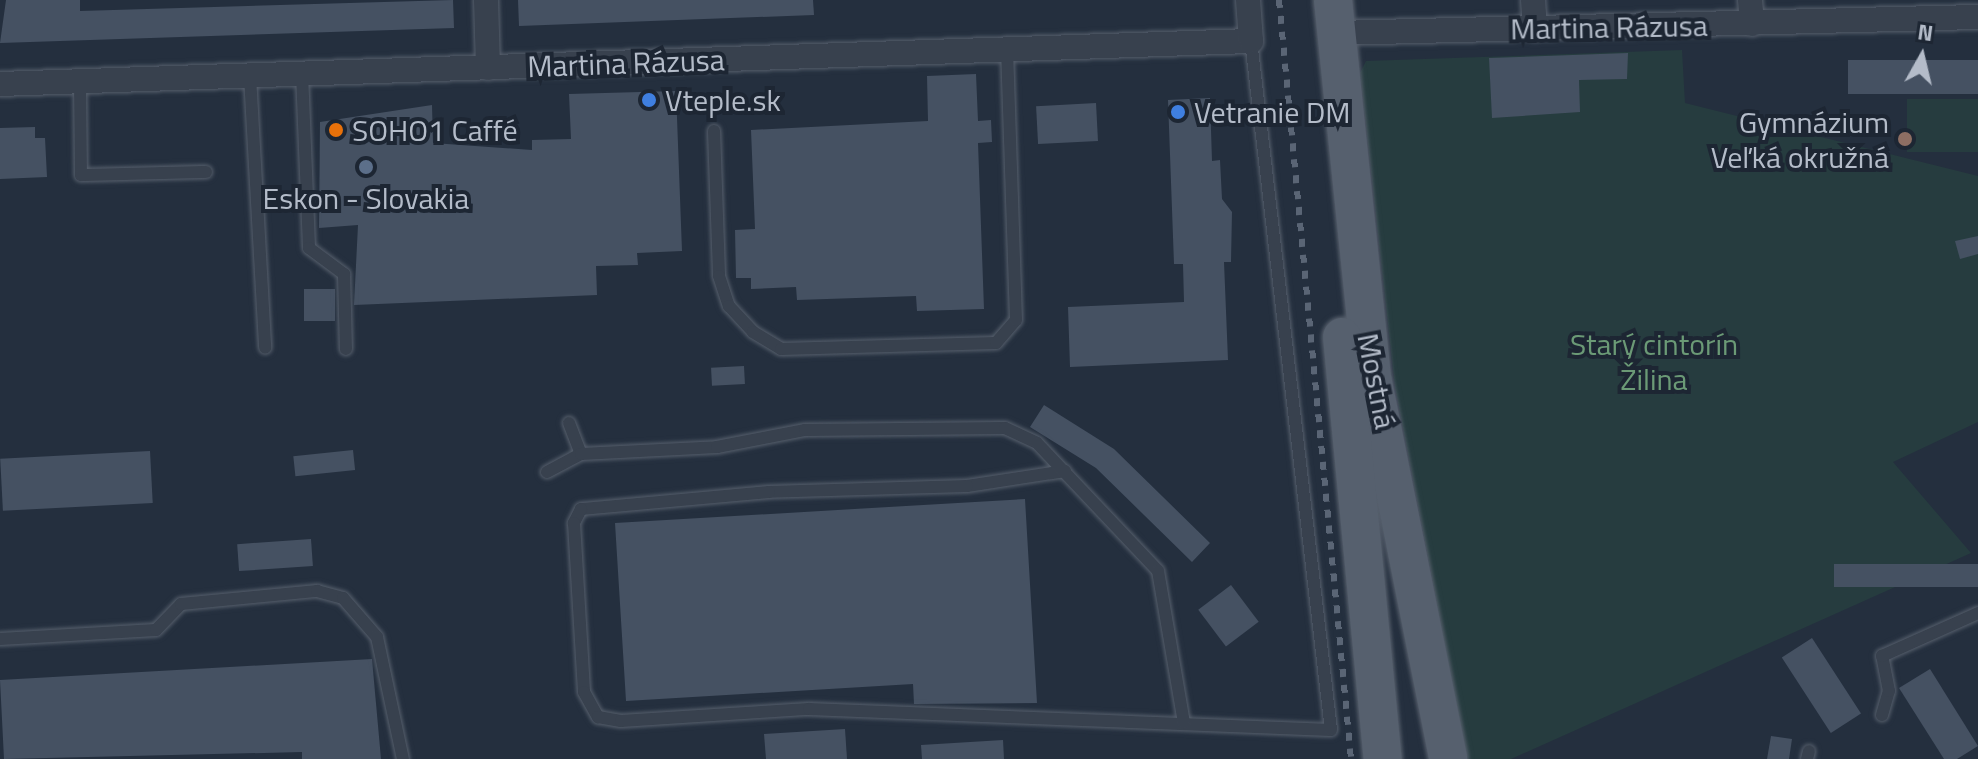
<!DOCTYPE html>
<html>
<head>
<meta charset="utf-8">
<style>
	body { margin:0 }
	#map { position:relative; width:1978px; height:759px; overflow:hidden; background:#242f3e; font-family:"Titillium Web",sans-serif }
	div>[style] { position:absolute }
	[style*='--x'] { left:calc(var(--x)*1px); top:calc(var(--y)*1px); width:calc(var(--w)*1px); rotate:calc(var(--a)*1deg) }
	.green>* { inset:0; background:#263c3f; transform-origin:0 0 }
	.building>* { inset:0; background:#455162; transform-origin:0 0 }
	.roads { filter:drop-shadow(0 0 2px #565f6c) drop-shadow(0 0 2px #565f6c) }
	.lane>* { height:12px; margin:-6px; padding:0 6px; transform-origin:6px; border-radius:6px; background:#38414e }
	.street>* { height:24px; margin:-12px; padding:0 12px; transform-origin:12px; border-radius:12px; background:#38414e }
	.primary>* { height:38px; margin:-19px; padding:0 19px; transform-origin:19px; border-radius:19px; background:#56606e }
	.rail>* { height:6px; margin-top:-3px; transform-origin:0; background:repeating-linear-gradient(90deg,#5a6575 0 8px,transparent 0 16px) }
	.dots>* { width:22px; height:22px; translate:-50% -50%; box-sizing:border-box; border:4px solid #1d2633; border-radius:50% }
	span { translate:-50% -50%; white-space:nowrap; text-align:center; line-height:1.15; -webkit-text-stroke:8px #1d2633; paint-order:stroke }
	.street-label { font-size:30px; color:#b4bcc9 }
	.poi-label { font-size:30px; color:#b4bcc9 }
	.left { translate:0 -50%; text-align:left }
	.right { translate:-100% -50%; text-align:right }
	.park-label { font-size:30px; color:#6b9a76 }
	.north { position:absolute; left:1882px; top:16px; width:80px; height:80px; -webkit-text-stroke:6px #1d2633; paint-order:stroke; rotate:8deg; font-size:22px; font-weight:700; line-height:32px; text-align:center; color:#b4bcc9 }
	.north::after { content:''; display:block; margin:auto; width:28px; height:36px; background:#b4bcc9; clip-path:polygon(50% 0,100% 100%,50% 72%,0 100%) }
</style>
</head>
<body>
<div id="map">
	<div class="green">
		<i style="clip-path:polygon(1682px 50px,1685px 103px,1978px 176px,1978px 422px,1893px 462px,1971px 553px,1511px 759px,1467px 759px,1395px 387px,1360px 73px,1366px 61px)"></i>
		<i style="left:1978px;top:99px;width:53px;height:71px;rotate:90deg"></i>
	</div>
	<div class="building">
		<i style="clip-path:polygon(6px 0,80px 0,80px 11px,453px 0,454px 28px,0 43px)"></i>
		<i style="clip-path:polygon(518px 0,813px 0,814px 15px,519px 26px)"></i>
		<i style="clip-path:polygon(1628px 53px,1627px 79px,1579px 80px,1580px 112px,1492px 118px,1489px 58px)"></i>
		<i style="left:1978px;top:60px;width:34px;height:130px;rotate:90deg"></i>
		<i style="clip-path:polygon(976px 74px,978px 121px,991px 120px,992px 142px,978px 143px,984px 309px,917px 311px,916px 296px,797px 300px,796px 287px,751px 289px,751px 278px,736px 278px,735px 230px,755px 229px,751px 130px,928px 121px,927px 76px)"></i>
		<i style="clip-path:polygon(676px 91px,682px 251px,637px 253px,638px 265px,596px 266px,597px 295px,354px 305px,358px 225px,319px 228px,320px 122px,432px 105px,433px 143px,532px 150px,532px 140px,571px 139px,569px 94px)"></i>
		<i style="clip-path:polygon(1210px 98px,1212px 161px,1220px 160px,1222px 199px,1232px 212px,1231px 262px,1224px 262px,1228px 360px,1070px 367px,1068px 307px,1184px 302px,1183px 264px,1174px 264px,1168px 100px)"></i>
		<i style="left:1096px;top:103px;width:38px;height:60px;rotate:87deg"></i>
		<i style="clip-path:polygon(35px 127px,35px 138px,45px 138px,47px 177px,0 179px,0 128px)"></i>
		<i style="clip-path:polygon(1978px 236px,1978px 254px,1960px 259px,1955px 241px)"></i>
		<i style="left:304px;top:289px;width:31px;height:32px"></i>
		<i style="left:744px;top:366px;width:18px;height:33px;rotate:87deg"></i>
		<i style="clip-path:polygon(1044px 405px,1114px 449px,1210px 543px,1192px 562px,1096px 468px,1030px 427px)"></i>
		<i style="left:353px;top:450px;width:20px;height:60px;rotate:84deg"></i>
		<i style="left:150px;top:451px;width:52px;height:150px;rotate:87deg"></i>
		<i style="clip-path:polygon(1025px 499px,1037px 703px,914px 704px,913px 684px,626px 701px,615px 523px)"></i>
		<i style="left:311px;top:539px;width:27px;height:74px;rotate:86deg"></i>
		<i style="left:1978px;top:564px;width:23px;height:144px;rotate:90deg"></i>
		<i style="left:1231px;top:585px;width:46px;height:41px;rotate:53deg"></i>
		<i style="left:1812px;top:638px;width:90px;height:36px;rotate:57deg"></i>
		<i style="clip-path:polygon(372px 659px,381px 759px,302px 759px,302px 752px,4px 759px,0 680px)"></i>
		<i style="clip-path:polygon(1930px 669px,1978px 746px,1957px 759px,1944px 759px,1899px 688px)"></i>
		<i style="clip-path:polygon(845px 729px,847px 759px,766px 759px,764px 734px)"></i>
		<i style="clip-path:polygon(1771px 736px,1792px 739px,1789px 759px,1767px 759px)"></i>
		<i style="clip-path:polygon(1003px 740px,1004px 759px,922px 759px,921px 745px)"></i>
	</div>
	<div class="roads">
		<div class="lane">
			<i style="--x:302;--y:73;--w:175;--a:87.7"></i>
			<i style="--x:309;--y:248;--w:44;--a:36.6"></i>
			<i style="--x:344;--y:274;--w:75;--a:88.5"></i>
			<i style="--x:250;--y:76;--w:272;--a:86.8"></i>
			<i style="--x:80;--y:82;--w:93;--a:89.4"></i>
			<i style="--x:81;--y:175;--w:125;--a:-1.4"></i>
			<i style="--x:714;--y:131;--w:145;--a:88"></i>
			<i style="--x:719;--y:276;--w:32;--a:72"></i>
			<i style="--x:729;--y:306;--w:35;--a:47"></i>
			<i style="--x:753;--y:332;--w:33;--a:31"></i>
			<i style="--x:781;--y:349;--w:215;--a:-1.6"></i>
			<i style="--x:996;--y:343;--w:30;--a:-49"></i>
			<i style="--x:1016;--y:320;--w:272;--a:-91.9"></i>
			<i style="--x:569;--y:423;--w:33;--a:69"></i>
			<i style="--x:1065;--y:471;--w:99;--a:171.3"></i>
			<i style="--x:967;--y:486;--w:198;--a:178.3"></i>
			<i style="--x:769;--y:492;--w:189;--a:174.8"></i>
			<i style="--x:581;--y:509;--w:16;--a:117"></i>
			<i style="--x:574;--y:523;--w:169;--a:86.6"></i>
			<i style="--x:584;--y:692;--w:29;--a:61"></i>
			<i style="--x:598;--y:717;--w:23;--a:10"></i>
			<i style="--x:621;--y:721;--w:188;--a:-3.7"></i>
			<i style="--x:809;--y:709;--w:522;--a:2.3"></i>
			<i style="--x:1331;--y:730;--w:694;--a:-96.62"></i>
			<i style="--x:547;--y:472;--w:38;--a:-28"></i>
			<i style="--x:581;--y:454;--w:136;--a:-2.9"></i>
			<i style="--x:717;--y:447;--w:90;--a:-10.9"></i>
			<i style="--x:805;--y:430;--w:200;--a:-0.6"></i>
			<i style="--x:1005;--y:428;--w:35;--a:25"></i>
			<i style="--x:1037;--y:443;--w:176;--a:46.6"></i>
			<i style="--x:1158;--y:571;--w:154;--a:80.3"></i>
			<i style="--x:0;--y:639;--w:156;--a:-3.3"></i>
			<i style="--x:156;--y:630;--w:36;--a:-46"></i>
			<i style="--x:181;--y:604;--w:137;--a:-5.5"></i>
			<i style="--x:317;--y:591;--w:27;--a:15"></i>
			<i style="--x:343;--y:598;--w:52;--a:48.9"></i>
			<i style="--x:377;--y:637;--w:125;--a:78"></i>
			<i style="--x:1882;--y:715;--w:25;--a:-74"></i>
			<i style="--x:1889;--y:691;--w:36;--a:-101"></i>
			<i style="--x:1882;--y:656;--w:105;--a:-24.1"></i>
			<i style="--x:1807;--y:759;--w:8;--a:-76"></i>
		</div>
		<div class="street">
			<i style="--x:486;--y:0;--w:68;--a:88.3"></i>
			<i style="--x:1533;--y:0;--w:29;--a:86"></i>
			<i style="--x:1750;--y:0;--w:24;--a:85"></i>
			<i style="--x:1336;--y:33;--w:642;--a:-1.43"></i>
			<i style="--x:0;--y:84;--w:1252;--a:-1.97"></i>
			<i style="--x:1251;--y:41;--w:41;--a:-94.2"></i>
		</div>
		<div class="primary">
			<i style="--x:1333;--y:0;--w:379;--a:84.1"></i>
			<i style="--x:1372;--y:377;--w:389;--a:78.7"></i>
			<i style="--x:1342;--y:337;--w:424;--a:84.5"></i>
		</div>
	</div>
	<div class="rail">
		<i style="--x:1279;--y:0;--w:762;--a:84.58"></i>
	</div>
	<div class="dots">
		<i style="left:649px;top:100px;background:#3f7fe0"></i>
		<i style="left:1178px;top:112px;background:#3f7fe0"></i>
		<i style="left:336px;top:130px;background:#e8710a"></i>
		<i style="left:1905px;top:139px;background:#8d6e63"></i>
		<i style="left:366px;top:167px;background:#5c6f8a"></i>
	</div>
	<div class="street-label">
		<span style="left:1609px;top:27px;rotate:-1deg">Martina Rázusa</span>
		<span style="left:626px;top:63px;rotate:-2deg">Martina Rázusa</span>
		<span style="left:1377px;top:381px;rotate:79deg">Mostná</span>
	</div>
	<div class="poi-label">
		<span class="left" style="left:665px;top:100px">Vteple.sk</span>
		<span class="left" style="left:1194px;top:112px">Vetranie DM</span>
		<span class="right" style="left:1889px;top:139px">Gymnázium<br>Veľká okružná</span>
		<span class="left" style="left:352px;top:130px">SOHO1 Caffé</span>
		<span style="left:366px;top:198px">Eskon - Slovakia</span>
	</div>
	<div class="park-label">
		<span style="left:1654px;top:361px">Starý cintorín<br>Žilina</span>
	</div>
	<div class="north">N</div>
</div>
</body>
</html>
